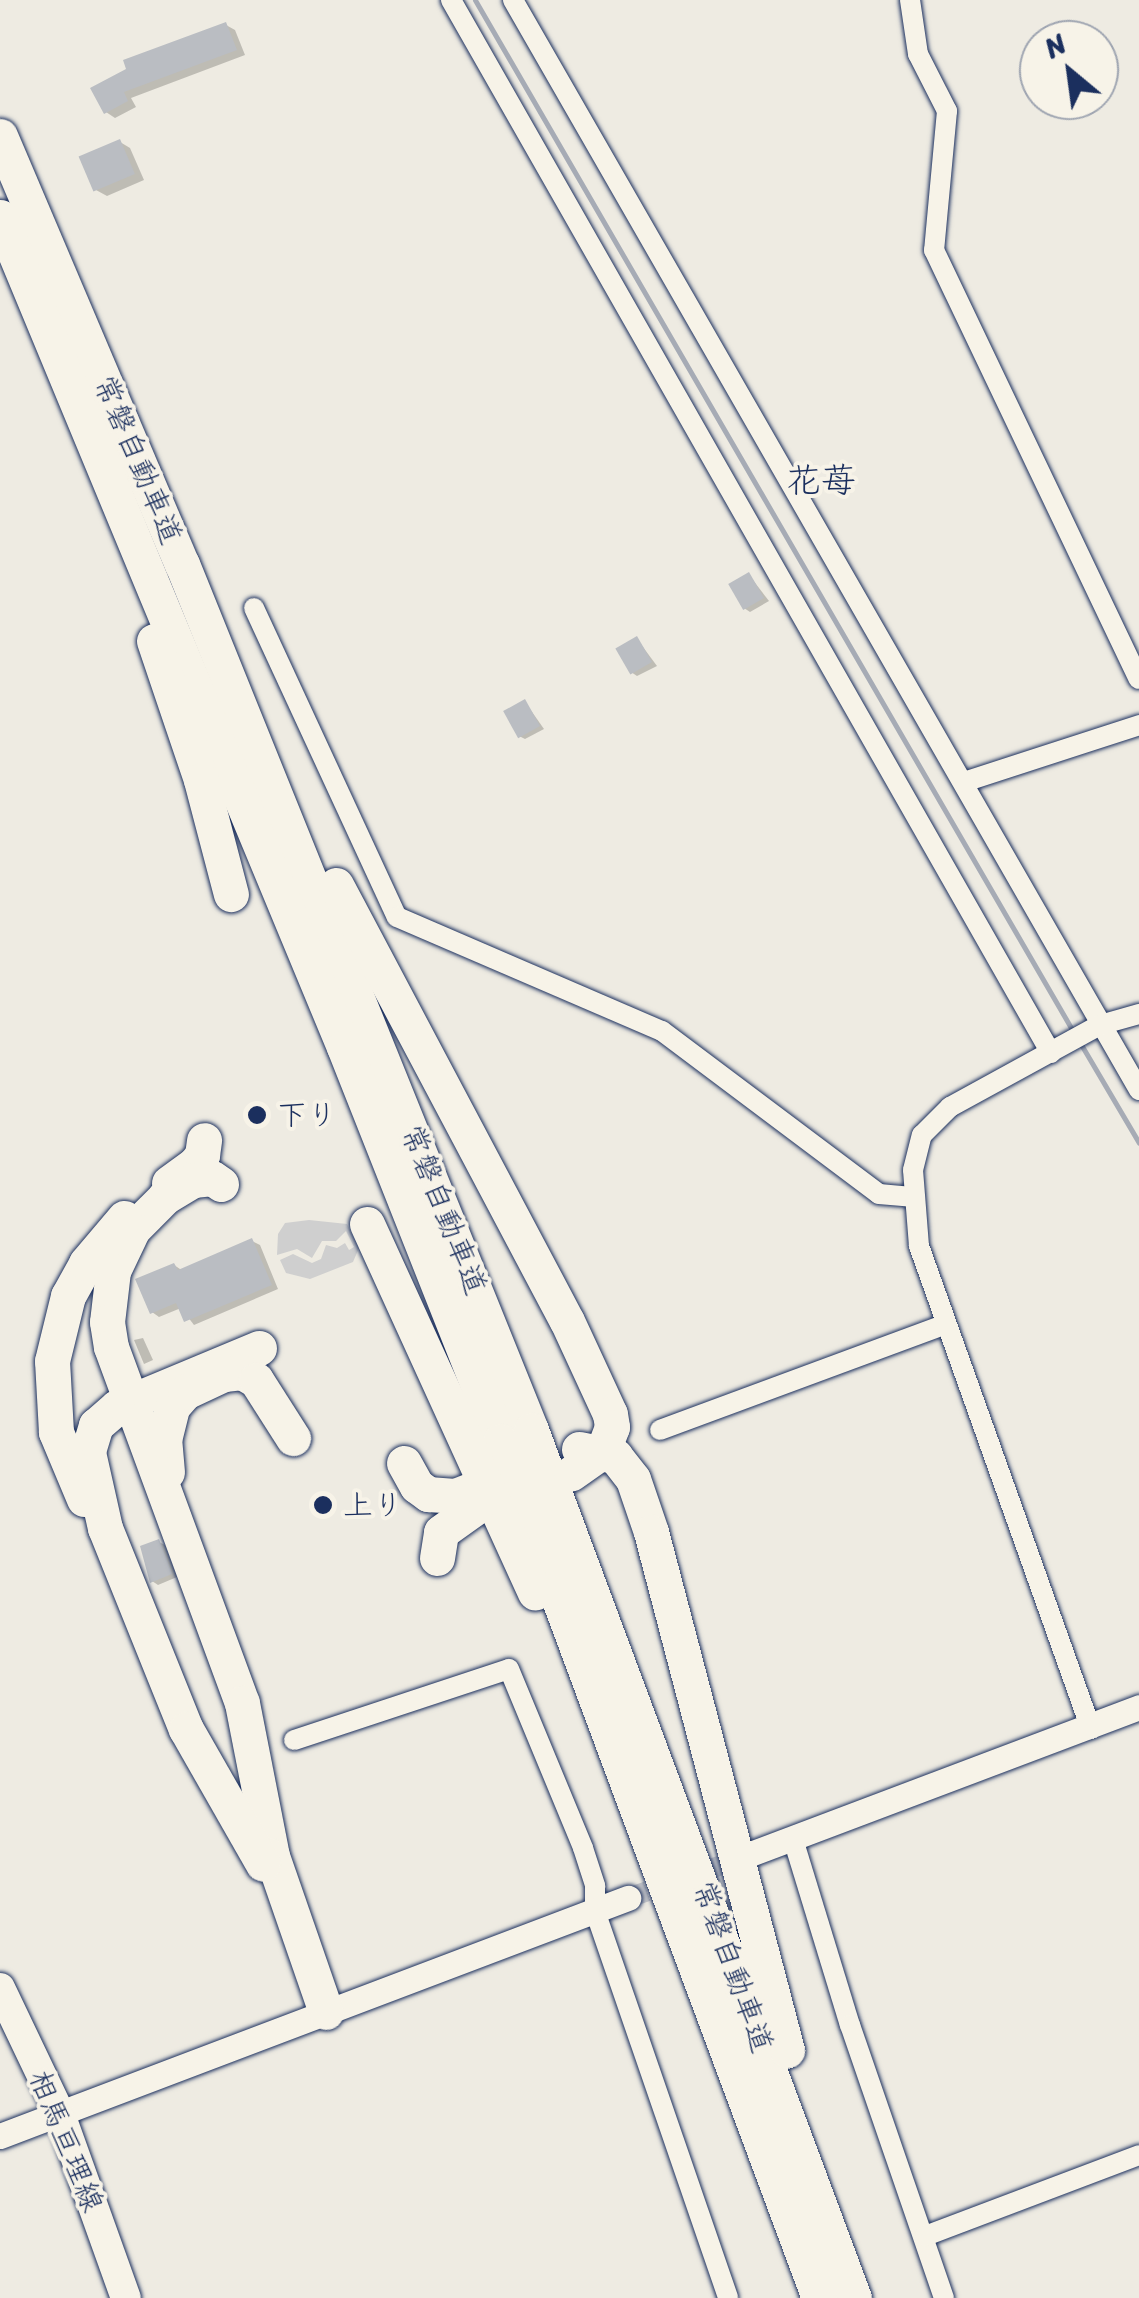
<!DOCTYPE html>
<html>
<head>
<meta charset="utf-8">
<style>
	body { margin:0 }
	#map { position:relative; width:1139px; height:2298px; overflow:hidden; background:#eeebe2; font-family:Sriracha,"Klee One",sans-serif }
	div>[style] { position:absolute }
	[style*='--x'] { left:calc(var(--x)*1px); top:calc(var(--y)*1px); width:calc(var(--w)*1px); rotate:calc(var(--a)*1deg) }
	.green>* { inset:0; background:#cfcfcf }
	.shadow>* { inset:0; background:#0003 }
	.stream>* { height:5px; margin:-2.5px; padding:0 2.5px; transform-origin:2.5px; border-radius:2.5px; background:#a6abb5 }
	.building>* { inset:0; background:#babdc2; transform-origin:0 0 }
	.minor-tunnel>* { height:20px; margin-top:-10px; transform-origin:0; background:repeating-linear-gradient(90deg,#c4c5c8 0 20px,transparent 0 30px) }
	.roads { filter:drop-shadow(0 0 2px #1b2f5e) drop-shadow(0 0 2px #1b2f5e) }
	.minor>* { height:20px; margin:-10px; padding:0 10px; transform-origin:10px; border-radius:10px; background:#f7f3e8 }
	.tertiary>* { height:25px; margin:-12.5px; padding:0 12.5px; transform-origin:12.5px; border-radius:12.5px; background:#f7f3e8 }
	.primary>* { height:30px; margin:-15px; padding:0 15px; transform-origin:15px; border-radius:15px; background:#f7f3e8 }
	.motorway>* { height:35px; margin:-17.5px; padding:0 17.5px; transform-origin:17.5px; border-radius:17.5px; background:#f7f3e8 }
	.dots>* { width:28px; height:28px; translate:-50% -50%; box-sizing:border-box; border:5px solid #f7f3e8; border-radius:50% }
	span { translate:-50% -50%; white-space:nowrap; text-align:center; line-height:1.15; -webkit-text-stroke:8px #f7f3e8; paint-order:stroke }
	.street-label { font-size:30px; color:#1b2f5e }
	.poi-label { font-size:30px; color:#1b2f5e }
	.left { translate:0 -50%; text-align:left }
	.quarter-label { font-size:35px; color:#1b2f5e }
	.north { position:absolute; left:1019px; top:20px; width:100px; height:100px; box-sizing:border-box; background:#f7f3e8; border:2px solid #9fa5b1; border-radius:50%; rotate:331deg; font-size:28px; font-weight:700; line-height:40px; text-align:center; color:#1b2f5e }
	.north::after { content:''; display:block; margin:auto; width:35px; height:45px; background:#1b2f5e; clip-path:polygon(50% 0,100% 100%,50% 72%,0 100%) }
</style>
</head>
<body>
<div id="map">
	<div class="green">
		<i style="clip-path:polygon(309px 1220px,347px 1224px,359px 1248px,353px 1262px,310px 1279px,286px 1273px,280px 1260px,293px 1254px,312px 1263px,321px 1259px,326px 1245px,337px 1248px,345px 1243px,349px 1250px,354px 1247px,346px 1231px,336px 1241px,322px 1241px,312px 1258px,297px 1249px,277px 1255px,278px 1234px,285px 1223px)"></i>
	</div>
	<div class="shadow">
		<i style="clip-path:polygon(226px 25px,235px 30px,245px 55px,131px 98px,136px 107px,115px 118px,106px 112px,93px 89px)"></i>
		<i style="clip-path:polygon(120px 142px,130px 148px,144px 180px,107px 196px,96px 190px)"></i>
		<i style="clip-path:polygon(749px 575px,769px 601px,750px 612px,744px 608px)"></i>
		<i style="clip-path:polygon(637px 639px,657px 666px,637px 676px,631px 672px)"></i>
		<i style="clip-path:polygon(525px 702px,544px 729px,525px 739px,519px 736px)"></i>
		<i style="clip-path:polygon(252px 1241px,260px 1245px,278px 1289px,194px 1325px,181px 1308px,159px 1317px,152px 1312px,174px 1265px,183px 1271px)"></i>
		<i style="clip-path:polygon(143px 1338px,153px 1360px,144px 1364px,134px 1340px)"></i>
		<i style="clip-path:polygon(159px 1542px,165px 1545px,177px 1577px,158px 1585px,152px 1581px)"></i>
	</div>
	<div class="stream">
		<i style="--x:475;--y:0;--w:1192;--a:59.89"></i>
		<i style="--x:1079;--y:1041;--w:118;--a:59.5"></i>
	</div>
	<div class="building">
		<i style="clip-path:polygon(226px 22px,237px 50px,124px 92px,128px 101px,104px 114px,90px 88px,126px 69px,123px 60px)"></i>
		<i style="left:120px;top:139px;width:38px;height:45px;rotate:67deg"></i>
		<i style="left:749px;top:572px;width:30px;height:24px;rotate:60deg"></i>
		<i style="left:637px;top:636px;width:30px;height:25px;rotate:60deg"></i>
		<i style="left:525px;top:699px;width:31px;height:25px;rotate:61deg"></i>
		<i style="clip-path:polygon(252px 1238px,272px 1285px,184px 1322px,176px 1303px,150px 1314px,135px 1279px,174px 1263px,178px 1270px)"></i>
		<i style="clip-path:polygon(159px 1539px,172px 1574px,150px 1583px,140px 1546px)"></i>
	</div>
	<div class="minor-tunnel">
		<i style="--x:628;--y:1898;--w:126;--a:-19.4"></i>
	</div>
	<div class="roads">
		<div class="minor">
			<i style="--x:451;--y:0;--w:1212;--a:60.33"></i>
			<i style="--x:513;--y:0;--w:1257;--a:60.13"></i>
			<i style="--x:910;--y:0;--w:55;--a:81.6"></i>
			<i style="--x:918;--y:54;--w:64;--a:63"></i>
			<i style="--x:947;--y:111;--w:140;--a:95.3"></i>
			<i style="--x:934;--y:250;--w:475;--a:64.5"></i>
			<i style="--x:254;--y:608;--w:340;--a:65.2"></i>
			<i style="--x:397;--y:917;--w:288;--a:23.3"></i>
			<i style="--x:662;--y:1031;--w:271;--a:36.9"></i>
			<i style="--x:879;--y:1194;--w:36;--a:5"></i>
			<i style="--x:964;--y:782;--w:184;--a:-18"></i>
			<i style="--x:660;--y:1430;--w:305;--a:-20.3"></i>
			<i style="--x:1091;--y:1729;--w:513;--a:-109.6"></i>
			<i style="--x:919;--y:1246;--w:76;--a:-94.5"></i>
			<i style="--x:913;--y:1170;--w:36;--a:-76"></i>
			<i style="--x:922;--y:1135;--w:40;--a:-45"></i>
			<i style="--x:950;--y:1107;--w:171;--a:-28.7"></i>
			<i style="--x:1100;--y:1025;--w:41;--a:-15.8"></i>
			<i style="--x:294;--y:1740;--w:226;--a:-18.3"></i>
			<i style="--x:509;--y:1669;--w:194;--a:67.5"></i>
			<i style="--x:583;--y:1848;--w:40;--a:72"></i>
			<i style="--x:595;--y:1886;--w:25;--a:90"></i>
			<i style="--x:595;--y:1911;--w:409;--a:71"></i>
			<i style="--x:793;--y:1839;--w:195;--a:73"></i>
			<i style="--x:850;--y:2025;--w:289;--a:71"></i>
			<i style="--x:925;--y:2236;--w:229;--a:-20.7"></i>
		</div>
		<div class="tertiary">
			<i style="--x:753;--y:1853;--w:413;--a:-20.7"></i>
			<i style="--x:0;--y:2136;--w:672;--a:-20.76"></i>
		</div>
		<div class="primary">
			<i style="--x:0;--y:1988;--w:140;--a:64.5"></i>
			<i style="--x:60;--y:2114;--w:195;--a:70.3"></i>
		</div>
		<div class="motorway">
			<i style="--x:0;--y:136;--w:465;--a:67"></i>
			<i style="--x:182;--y:564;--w:934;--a:68.05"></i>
			<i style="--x:531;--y:1430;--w:926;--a:69.59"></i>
			<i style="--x:0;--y:217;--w:898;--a:67.49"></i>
			<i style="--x:344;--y:1047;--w:424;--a:68.4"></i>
			<i style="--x:500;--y:1441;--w:914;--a:69.58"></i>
			<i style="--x:154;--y:641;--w:147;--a:71.3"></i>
			<i style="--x:201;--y:780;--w:118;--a:75.3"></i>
			<i style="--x:336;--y:885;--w:493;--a:62.1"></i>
			<i style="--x:567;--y:1321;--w:102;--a:65.2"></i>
			<i style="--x:610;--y:1414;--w:13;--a:81"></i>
			<i style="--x:612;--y:1427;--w:26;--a:111"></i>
			<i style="--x:603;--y:1451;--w:39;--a:145"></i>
			<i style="--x:169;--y:1183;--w:31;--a:-36"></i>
			<i style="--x:194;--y:1165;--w:13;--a:-51"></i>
			<i style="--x:202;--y:1155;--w:15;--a:-82"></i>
			<i style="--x:221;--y:1184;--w:11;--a:-146"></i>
			<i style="--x:212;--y:1178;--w:19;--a:174"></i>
			<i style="--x:193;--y:1180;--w:33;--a:149"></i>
			<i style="--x:165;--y:1197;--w:45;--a:135"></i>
			<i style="--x:133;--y:1229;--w:47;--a:115.5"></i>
			<i style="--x:113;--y:1271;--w:51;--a:96.7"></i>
			<i style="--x:107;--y:1322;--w:25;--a:81"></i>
			<i style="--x:111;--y:1347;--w:379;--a:69.8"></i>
			<i style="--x:242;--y:1703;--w:156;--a:78.9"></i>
			<i style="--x:272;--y:1856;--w:165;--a:70.9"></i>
			<i style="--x:367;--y:1224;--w:405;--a:65.5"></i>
			<i style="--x:259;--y:1348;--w:154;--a:157.4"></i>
			<i style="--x:117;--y:1407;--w:28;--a:139"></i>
			<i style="--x:96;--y:1425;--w:28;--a:107"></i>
			<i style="--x:88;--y:1452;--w:78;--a:77.4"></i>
			<i style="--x:105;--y:1528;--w:217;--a:68.1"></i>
			<i style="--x:186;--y:1729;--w:155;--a:60.3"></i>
			<i style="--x:579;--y:1449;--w:37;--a:11"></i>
			<i style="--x:615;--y:1456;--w:29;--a:52"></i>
			<i style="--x:633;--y:1479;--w:56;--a:71.2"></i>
			<i style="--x:651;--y:1532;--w:536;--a:75.29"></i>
			<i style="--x:404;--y:1463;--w:26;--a:61"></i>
			<i style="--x:417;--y:1486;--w:14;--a:36"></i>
			<i style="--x:428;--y:1494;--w:27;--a:4"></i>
			<i style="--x:455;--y:1496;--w:17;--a:-21"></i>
			<i style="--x:167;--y:1472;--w:32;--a:-95"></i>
			<i style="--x:164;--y:1440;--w:34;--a:-76"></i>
			<i style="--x:172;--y:1407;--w:20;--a:-49"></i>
			<i style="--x:185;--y:1392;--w:43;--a:-24.8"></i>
			<i style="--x:224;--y:1374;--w:18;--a:-6"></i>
			<i style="--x:242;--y:1372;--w:16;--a:30"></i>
			<i style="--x:256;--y:1380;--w:69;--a:57.5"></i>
			<i style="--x:84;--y:1499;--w:73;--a:-112.7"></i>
			<i style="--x:56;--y:1432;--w:71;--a:-93.2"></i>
			<i style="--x:52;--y:1361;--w:67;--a:-76.2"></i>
			<i style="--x:68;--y:1296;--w:38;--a:-61"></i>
			<i style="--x:86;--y:1263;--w:59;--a:-49.8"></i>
			<i style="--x:437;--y:1558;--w:26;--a:-81"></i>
			<i style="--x:441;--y:1532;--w:43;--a:-35.5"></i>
		</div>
	</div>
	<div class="dots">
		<i style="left:257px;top:1115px;background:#1b2f5e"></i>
		<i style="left:323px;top:1505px;background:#1b2f5e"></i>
	</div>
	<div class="street-label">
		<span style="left:138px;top:460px;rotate:67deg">常磐自動車道</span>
		<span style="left:444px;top:1210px;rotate:68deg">常磐自動車道</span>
		<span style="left:733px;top:1967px;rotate:70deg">常磐自動車道</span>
		<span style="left:66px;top:2141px;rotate:68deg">相馬亘理線</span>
	</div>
	<div class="poi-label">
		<span class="left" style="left:277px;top:1115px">下り</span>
		<span class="left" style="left:343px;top:1505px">上り</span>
	</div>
	<div class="quarter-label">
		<span style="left:821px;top:480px">花苺</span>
	</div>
	<div class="north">N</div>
</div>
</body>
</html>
